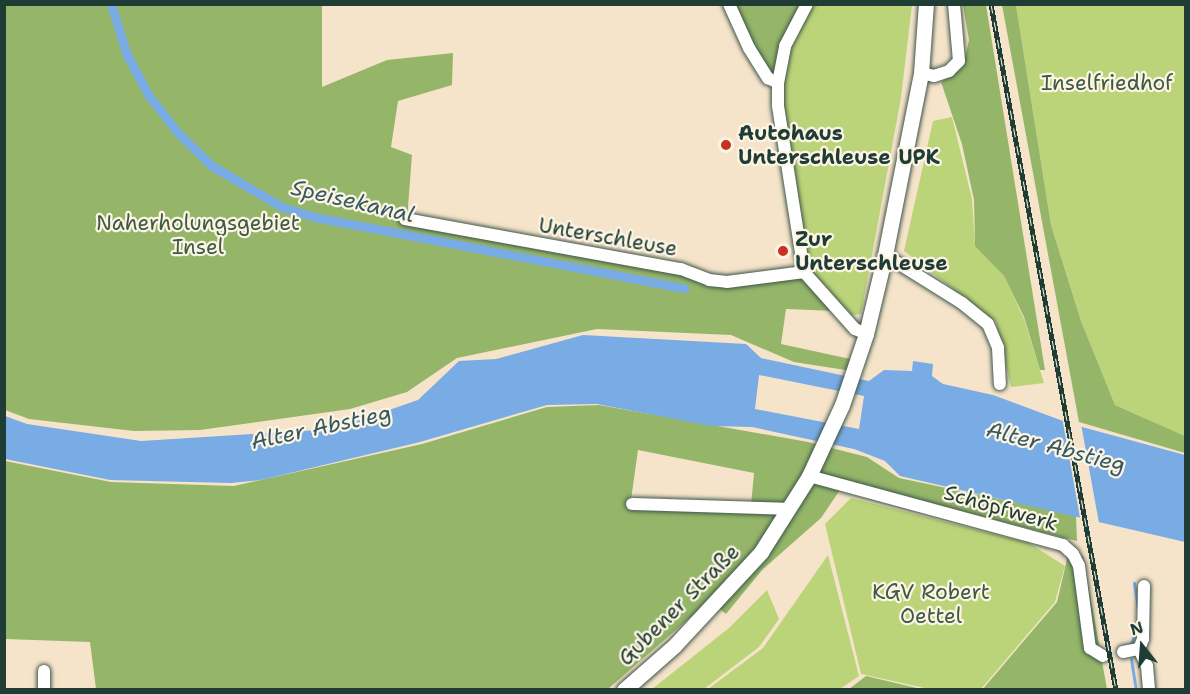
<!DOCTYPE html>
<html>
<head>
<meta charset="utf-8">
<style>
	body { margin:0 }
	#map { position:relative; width:1190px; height:694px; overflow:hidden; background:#f6e4ca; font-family:"Shantell Sans",sans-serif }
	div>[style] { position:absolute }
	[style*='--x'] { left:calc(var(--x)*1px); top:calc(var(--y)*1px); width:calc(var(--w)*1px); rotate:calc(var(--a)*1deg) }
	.green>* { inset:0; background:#bcd479 }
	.forest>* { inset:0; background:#95b669 }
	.water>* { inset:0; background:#79abe5 }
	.pier>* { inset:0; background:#f6e4ca }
	.stream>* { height:3px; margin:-1.5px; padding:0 1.5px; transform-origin:1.5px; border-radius:1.5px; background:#79abe5 }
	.canal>* { height:9px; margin:-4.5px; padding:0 4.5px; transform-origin:4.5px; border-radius:4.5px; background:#79abe5 }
	.roads { filter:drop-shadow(0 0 2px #3f564a) drop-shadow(0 0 2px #3f564a) }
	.minor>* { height:12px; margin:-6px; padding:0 6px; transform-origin:6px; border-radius:6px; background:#fff }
	.major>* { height:15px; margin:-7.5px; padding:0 7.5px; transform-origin:7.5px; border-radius:7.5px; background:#fff }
	.rail>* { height:5px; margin-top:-2.5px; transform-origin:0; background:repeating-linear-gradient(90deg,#fcf5e5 0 9px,#1f3d34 0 18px); box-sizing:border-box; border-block:2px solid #1f3d34 }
	.dots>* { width:16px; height:16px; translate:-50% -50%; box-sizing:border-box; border:3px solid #fcf5e5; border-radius:50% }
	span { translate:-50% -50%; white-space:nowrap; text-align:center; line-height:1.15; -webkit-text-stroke:4.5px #fcf5e5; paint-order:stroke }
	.park-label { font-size:21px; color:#3e5b42 }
	.poi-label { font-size:21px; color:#1f3d34; font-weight:700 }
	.left { translate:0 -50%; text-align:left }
	.street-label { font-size:21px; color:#1f3d34 }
	.water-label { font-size:22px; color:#365860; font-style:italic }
	.frame { position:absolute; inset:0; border:6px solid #1f3d34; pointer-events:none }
	.north { position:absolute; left:1112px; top:616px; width:60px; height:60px; -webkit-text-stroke:4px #fcf5e5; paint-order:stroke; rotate:343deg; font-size:16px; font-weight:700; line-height:24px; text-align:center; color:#1f3d34 }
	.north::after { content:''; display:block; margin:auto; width:21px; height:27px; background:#1f3d34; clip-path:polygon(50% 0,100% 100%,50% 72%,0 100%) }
</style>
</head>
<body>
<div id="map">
	<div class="green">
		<i style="clip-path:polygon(810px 5px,912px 5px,901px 98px,861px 314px,852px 315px,807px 271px,781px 105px,783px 65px)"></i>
		<i style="clip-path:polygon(1016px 5px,1185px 5px,1185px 436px,1115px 405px,1081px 321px,1051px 225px)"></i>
		<i style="clip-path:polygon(952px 117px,972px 199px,975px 245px,1004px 276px,1024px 319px,1044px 383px,1011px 387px,996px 322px,904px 251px,933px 121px)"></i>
		<i style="clip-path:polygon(851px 498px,1029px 543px,1065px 566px,1055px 602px,981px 689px,929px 689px,861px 674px,825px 524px)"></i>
		<i style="clip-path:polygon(828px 555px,859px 676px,840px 689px,708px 689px,763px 648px)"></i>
		<i style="clip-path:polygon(767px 590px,779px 619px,759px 647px,704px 689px,652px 689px,729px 628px)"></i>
	</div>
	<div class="forest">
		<i style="clip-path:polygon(4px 5px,322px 5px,322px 87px,387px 60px,453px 53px,452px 85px,398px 101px,391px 147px,412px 155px,407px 220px,679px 270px,708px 282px,803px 274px,836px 311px,786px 309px,781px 344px,855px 360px,852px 371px,794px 362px,731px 335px,597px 329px,457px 358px,407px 392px,350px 409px,200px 430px,134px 431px,29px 419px,5px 410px)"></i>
		<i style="clip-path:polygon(731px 5px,803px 5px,776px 80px,769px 76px)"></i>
		<i style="clip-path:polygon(963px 5px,986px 5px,1045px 370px,1040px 370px,1024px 317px,1004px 276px,975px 246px,974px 200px,962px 144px,941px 82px,963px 67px,969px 40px)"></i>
		<i style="clip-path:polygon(1002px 5px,1016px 5px,1051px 225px,1081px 321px,1115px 405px,1185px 436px,1185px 453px,1079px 422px)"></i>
		<i style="clip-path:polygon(evenodd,599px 405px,808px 442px,867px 457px,899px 478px,1076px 515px,1077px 541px,846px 481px,821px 518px,762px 570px,726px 614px,709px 601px,608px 689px,96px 689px,90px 642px,5px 639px,5px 461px,111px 482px,234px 486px,422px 444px,547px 407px,599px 405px,638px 450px,754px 473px,751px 505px,631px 500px,638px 450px)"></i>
		<i style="clip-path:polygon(1068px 555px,1083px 556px,1107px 689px,982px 690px,1057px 602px)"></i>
		<i style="clip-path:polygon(866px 676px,921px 689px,849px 689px)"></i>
	</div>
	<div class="water">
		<i style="clip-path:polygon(evenodd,583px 335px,746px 344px,761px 358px,869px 381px,884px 370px,912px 371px,913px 361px,933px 364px,932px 376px,943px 384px,993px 395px,1071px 424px,1185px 455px,1185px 542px,900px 476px,885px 461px,854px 449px,752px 427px,711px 426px,597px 404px,547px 405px,420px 442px,261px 480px,231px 483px,110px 480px,5px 459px,5px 416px,27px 424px,141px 441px,334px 429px,418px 400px,459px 361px,496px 359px,583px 335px,759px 375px,864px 396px,859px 429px,755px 409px,759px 375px)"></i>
	</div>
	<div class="pier">
		<i style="clip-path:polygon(1062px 417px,1081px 424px,1099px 523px,1080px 518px)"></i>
	</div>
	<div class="stream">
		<i style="--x:1134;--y:583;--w:25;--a:81"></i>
		<i style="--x:1130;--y:646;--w:22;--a:-68"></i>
		<i style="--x:1131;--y:659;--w:31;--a:81"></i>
	</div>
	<div class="canal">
		<i style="--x:111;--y:4;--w:53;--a:72.6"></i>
		<i style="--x:127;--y:55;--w:47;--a:61.8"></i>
		<i style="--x:149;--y:96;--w:48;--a:51.7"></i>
		<i style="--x:179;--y:134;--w:46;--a:44.1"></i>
		<i style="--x:212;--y:166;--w:81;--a:30.4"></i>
		<i style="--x:282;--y:207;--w:34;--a:17"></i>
		<i style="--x:314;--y:217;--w:377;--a:10.9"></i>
	</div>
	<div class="roads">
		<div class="minor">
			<i style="--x:729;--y:4;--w:48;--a:65.6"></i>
			<i style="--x:749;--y:48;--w:36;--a:58"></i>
			<i style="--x:768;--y:78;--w:11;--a:27"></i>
			<i style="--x:921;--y:73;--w:13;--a:13"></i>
			<i style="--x:934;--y:76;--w:16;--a:-18"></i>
			<i style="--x:949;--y:71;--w:14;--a:-45"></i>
			<i style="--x:959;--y:61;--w:57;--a:-95"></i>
			<i style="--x:405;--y:219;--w:280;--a:10.3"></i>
			<i style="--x:681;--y:269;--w:30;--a:21"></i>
			<i style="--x:709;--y:280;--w:18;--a:6"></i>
			<i style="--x:727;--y:282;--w:78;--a:-7.4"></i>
			<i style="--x:804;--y:272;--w:76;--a:48.2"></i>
			<i style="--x:855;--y:329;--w:12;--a:24"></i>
			<i style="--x:885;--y:255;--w:91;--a:31.9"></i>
			<i style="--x:962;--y:303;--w:33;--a:39"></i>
			<i style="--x:988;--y:324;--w:26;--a:67"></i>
			<i style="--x:998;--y:348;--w:36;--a:87"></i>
			<i style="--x:804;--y:272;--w:168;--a:-98.9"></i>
			<i style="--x:778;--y:106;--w:23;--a:-90"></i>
			<i style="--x:778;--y:83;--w:38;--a:-79"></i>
			<i style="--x:785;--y:46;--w:47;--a:-62.4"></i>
			<i style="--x:809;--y:476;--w:263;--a:15.2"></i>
			<i style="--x:1063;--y:545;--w:13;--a:42"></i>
			<i style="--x:1073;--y:554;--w:13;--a:63"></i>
			<i style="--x:1079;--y:566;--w:83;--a:82.4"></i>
			<i style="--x:1090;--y:648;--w:15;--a:32"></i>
			<i style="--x:632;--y:504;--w:155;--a:1.8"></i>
			<i style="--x:1139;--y:649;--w:19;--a:65"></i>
			<i style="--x:1147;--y:666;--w:24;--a:85"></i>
			<i style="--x:1123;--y:652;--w:16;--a:-11"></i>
			<i style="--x:1139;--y:649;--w:11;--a:-68"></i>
			<i style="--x:1143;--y:639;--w:53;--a:-88.9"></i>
			<i style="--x:44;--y:671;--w:19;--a:90"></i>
		</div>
		<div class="major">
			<i style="--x:624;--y:690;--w:68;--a:-41.4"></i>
			<i style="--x:675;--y:645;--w:127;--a:-47.2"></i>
			<i style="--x:761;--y:552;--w:90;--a:-57.7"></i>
			<i style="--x:809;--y:476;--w:78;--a:-65.1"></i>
			<i style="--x:842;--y:405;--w:75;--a:-71.3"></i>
			<i style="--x:866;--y:334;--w:81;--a:-76.5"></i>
			<i style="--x:885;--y:255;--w:186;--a:-78.8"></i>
			<i style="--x:921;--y:73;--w:69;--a:-85.9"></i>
		</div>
	</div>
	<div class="rail">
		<i style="--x:991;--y:4;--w:697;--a:79.67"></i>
	</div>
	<div class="dots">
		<i style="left:726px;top:145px;background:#c8321e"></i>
		<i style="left:783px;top:251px;background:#c8321e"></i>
	</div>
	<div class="park-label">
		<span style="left:1107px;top:83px">Inselfriedhof</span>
		<span style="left:198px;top:235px">Naherholungsgebiet<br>Insel</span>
		<span style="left:931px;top:604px">KGV Robert<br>Oettel</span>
	</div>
	<div class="poi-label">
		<span class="left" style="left:738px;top:145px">Autohaus<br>Unterschleuse UPK</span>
		<span class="left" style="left:795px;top:251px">Zur<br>Unterschleuse</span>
	</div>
	<div class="street-label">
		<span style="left:608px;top:237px;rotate:10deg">Unterschleuse</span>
		<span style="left:1001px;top:508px;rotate:16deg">Schöpfwerk</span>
		<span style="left:679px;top:605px;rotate:-45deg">Gubener Straße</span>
	</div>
	<div class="water-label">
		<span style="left:353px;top:201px;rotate:13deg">Speisekanal</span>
		<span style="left:321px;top:427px;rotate:-12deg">Alter Abstieg</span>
		<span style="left:1056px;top:447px;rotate:15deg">Alter Abstieg</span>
	</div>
	<div class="frame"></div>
	<div class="north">N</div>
</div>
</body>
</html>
